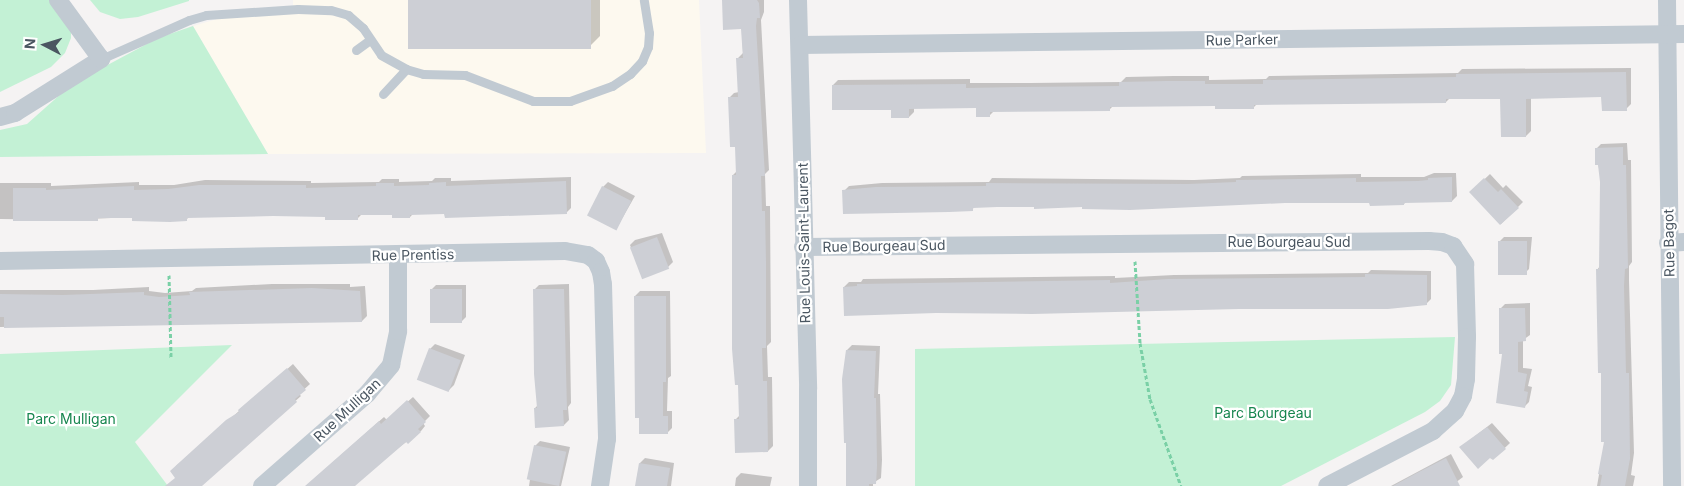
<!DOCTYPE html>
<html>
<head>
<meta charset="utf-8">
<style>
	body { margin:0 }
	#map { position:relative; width:1684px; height:486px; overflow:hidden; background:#f5f3f3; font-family:Inter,sans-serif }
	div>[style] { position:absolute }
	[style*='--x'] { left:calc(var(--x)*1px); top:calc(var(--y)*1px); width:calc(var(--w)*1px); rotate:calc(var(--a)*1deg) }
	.commercial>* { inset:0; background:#fdf9ef }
	.green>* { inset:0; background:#c3f1d5 }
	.shadow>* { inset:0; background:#0003 }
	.building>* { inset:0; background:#cdcfd5; transform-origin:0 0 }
	.path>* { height:3px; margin-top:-1.5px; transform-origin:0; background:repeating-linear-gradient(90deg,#7ad0a6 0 4px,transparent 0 6.5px) }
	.service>* { height:9px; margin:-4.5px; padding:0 4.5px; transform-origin:4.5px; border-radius:4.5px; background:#c1cad2 }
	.minor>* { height:18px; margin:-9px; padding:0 9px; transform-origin:9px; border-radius:9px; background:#c1cad2 }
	span { translate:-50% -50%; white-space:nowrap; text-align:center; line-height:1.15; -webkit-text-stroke:4.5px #fff; paint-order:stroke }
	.street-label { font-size:14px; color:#4a5661 }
	.park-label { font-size:14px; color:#17864f }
	.north { position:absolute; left:20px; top:20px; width:50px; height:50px; -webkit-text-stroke:4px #fff; paint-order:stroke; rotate:275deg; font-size:14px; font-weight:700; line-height:20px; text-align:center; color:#4a5661 }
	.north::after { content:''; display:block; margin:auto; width:18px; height:22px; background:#4a5661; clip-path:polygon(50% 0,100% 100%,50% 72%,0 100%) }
</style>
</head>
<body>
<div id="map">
	<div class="commercial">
		<i style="clip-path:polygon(293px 0,699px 0,706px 153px,268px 154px,193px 26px,224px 17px,293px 10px)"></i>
	</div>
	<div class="green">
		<i style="clip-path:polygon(0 0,55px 0,71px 23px,71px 38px,65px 53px,51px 67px,0 92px)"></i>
		<i style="clip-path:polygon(90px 0,189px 0,189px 1px,138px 17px,120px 19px,100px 12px)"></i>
		<i style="clip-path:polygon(193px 26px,268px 154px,0 157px,0 130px,27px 124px,72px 84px,158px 38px)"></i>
		<i style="clip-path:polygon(1455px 337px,1451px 385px,1440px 401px,1425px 412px,1281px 486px,915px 486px,915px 349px)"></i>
		<i style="clip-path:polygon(232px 345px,135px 442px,168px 486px,0 486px,0 354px)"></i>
	</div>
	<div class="shadow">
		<i style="clip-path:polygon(409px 0,600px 0,600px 36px,591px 45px)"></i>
		<i style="clip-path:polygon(723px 0,764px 0,764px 12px,761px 20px,769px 170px,765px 174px,766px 206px,770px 206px,771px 342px,767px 346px,768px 377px,772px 377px,773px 446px,768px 451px,735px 420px,740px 415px,733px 175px,737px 171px,736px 145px,729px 98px,734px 93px,739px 92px,738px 58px,743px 53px,742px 28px)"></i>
		<i style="clip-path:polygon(1631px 68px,1631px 104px,1626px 109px,1603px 95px,1531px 98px,1531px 131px,1526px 136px,1502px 98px,1450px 98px,1446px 102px,1257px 104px,1253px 108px,1216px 104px,1114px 105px,1109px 110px,994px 111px,989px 116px,977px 107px,914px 108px,914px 112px,909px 117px,833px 85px,838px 80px,970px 79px,970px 83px,1029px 83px,1121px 82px,1126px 77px,1173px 76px,1209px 76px,1209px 80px,1266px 79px,1269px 76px,1458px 73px,1462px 69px)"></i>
		<i style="clip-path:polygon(1627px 143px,1628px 160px,1631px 160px,1632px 262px,1629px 266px,1629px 280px,1634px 453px,1631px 475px,1635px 476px,1633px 486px,1597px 486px,1605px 440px,1597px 270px,1600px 266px,1601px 181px,1596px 149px,1601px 144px)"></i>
		<i style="clip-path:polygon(1434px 173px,1456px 173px,1457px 196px,1452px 201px,1406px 202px,1404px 204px,1371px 202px,975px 206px,972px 210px,844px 191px,849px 186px,882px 183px,989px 182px,992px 178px,1194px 180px,1240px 178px,1242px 176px,1361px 174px,1361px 177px,1424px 177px)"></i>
		<i style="clip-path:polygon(1490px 174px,1503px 188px,1506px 185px,1523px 202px,1501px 224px,1471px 192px)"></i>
		<i style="clip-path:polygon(571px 177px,571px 208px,566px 213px,446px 213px,413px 214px,410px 217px,394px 213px,362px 214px,358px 218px,326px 216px,190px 216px,186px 220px,134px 217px,66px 220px,0 219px,0 183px,51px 183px,51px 186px,139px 182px,139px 185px,174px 185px,205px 180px,311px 181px,311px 183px,379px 182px,382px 179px,399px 179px,399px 182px,432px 181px,435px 178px,451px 178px,451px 181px)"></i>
		<i style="clip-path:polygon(608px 182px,635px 196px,616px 229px,603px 187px)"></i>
		<i style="clip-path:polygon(662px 233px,673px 262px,668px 267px,642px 275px,630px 245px,635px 240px)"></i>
		<i style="clip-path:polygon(1504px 237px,1532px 237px,1529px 269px,1524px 274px,1499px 242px)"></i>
		<i style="clip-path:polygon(1371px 270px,1431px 271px,1431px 299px,1426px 304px,1410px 306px,845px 314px,844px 287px,849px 282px,861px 282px,863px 279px,1115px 276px,1115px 278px,1174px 275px,1368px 273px)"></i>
		<i style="clip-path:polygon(272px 284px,350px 284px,350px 287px,365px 286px,367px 316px,362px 321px,0 327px,0 290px,93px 290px,149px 287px,149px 291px,165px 293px,192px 291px,196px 288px)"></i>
		<i style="clip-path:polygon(569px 284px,571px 403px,568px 407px,569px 420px,564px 425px,535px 408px,538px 405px,534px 290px,539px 285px)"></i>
		<i style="clip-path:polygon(436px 285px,466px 285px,466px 317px,461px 322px,431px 290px)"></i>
		<i style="clip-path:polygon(640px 291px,670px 291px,671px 376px,668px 378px,667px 411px,672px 411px,672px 428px,667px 433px,640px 433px,635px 296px)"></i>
		<i style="clip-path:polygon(1530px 303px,1530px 335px,1523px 340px,1523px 368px,1532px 369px,1528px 386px,1532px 387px,1529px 402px,1524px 407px,1503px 353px,1500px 309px,1505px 304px)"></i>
		<i style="clip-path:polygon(435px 344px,465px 355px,454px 385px,449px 390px,430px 349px)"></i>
		<i style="clip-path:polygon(852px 345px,880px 346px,878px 394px,880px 394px,882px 460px,881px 478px,873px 483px,873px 486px,847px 486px,847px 350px)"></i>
		<i style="clip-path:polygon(293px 364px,310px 384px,299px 394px,301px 396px,199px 486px,173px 486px,177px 477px,176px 466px)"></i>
		<i style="clip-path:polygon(413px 397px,430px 416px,423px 423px,425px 426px,421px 431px,394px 451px,353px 486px,306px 486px,384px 417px,387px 420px)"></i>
		<i style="clip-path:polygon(1492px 423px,1510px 443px,1493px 459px,1461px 447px)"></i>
		<i style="clip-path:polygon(540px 441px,570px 447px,561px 486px,529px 486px,535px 446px)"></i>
		<i style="clip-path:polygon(1451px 454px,1463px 477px,1451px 486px,1391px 486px)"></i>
		<i style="clip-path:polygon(645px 458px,674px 463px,671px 486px,636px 486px,640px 463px)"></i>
		<i style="clip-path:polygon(741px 473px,772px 477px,770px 486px,735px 486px,736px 478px)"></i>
	</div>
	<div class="building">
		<i style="left:408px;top:0;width:183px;height:49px"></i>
		<i style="clip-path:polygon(722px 0,757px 0,759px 3px,760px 18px,757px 18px,756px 26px,765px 176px,761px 176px,762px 211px,765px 211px,766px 262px,766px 348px,762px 348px,763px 381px,767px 381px,768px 452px,735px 453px,734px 419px,739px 419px,738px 385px,735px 385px,732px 349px,732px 175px,736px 175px,735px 147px,730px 147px,728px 97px,738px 97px,736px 58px,743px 58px,741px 29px,723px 30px)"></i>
		<i style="clip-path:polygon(1626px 72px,1627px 111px,1602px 111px,1601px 97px,1526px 99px,1526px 137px,1501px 137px,1500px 99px,1446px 99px,1446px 103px,1254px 105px,1254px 109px,1215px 109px,1215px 106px,1110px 107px,1110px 111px,990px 112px,990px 117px,976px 117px,976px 108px,909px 109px,909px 118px,891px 118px,891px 110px,832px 110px,832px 85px,966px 84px,966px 88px,1023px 87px,1119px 86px,1119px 82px,1167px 81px,1205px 81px,1205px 84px,1263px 84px,1263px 80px,1456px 77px,1456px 74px)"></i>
		<i style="clip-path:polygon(1623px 147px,1623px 165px,1626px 165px,1628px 268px,1625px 269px,1624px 286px,1626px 373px,1629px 373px,1630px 459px,1625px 486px,1600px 486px,1602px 475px,1598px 474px,1604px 442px,1601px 442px,1601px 373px,1598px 373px,1596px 269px,1599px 269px,1600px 182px,1598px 165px,1595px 165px,1595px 148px)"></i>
		<i style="clip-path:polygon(1452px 177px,1452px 202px,1404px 203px,1404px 205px,1370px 206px,1369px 203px,1285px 203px,1130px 210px,1082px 209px,1082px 207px,1034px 209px,1034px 207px,997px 207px,973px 208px,973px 211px,949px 212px,843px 214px,842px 190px,876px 187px,986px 186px,986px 183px,1188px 184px,1236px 182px,1236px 180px,1356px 178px,1356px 182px,1418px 181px,1428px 180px,1428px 178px)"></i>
		<i style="clip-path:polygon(1484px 178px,1498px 192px,1501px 189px,1519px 208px,1500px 225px,1469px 192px)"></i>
		<i style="clip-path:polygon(566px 181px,567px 214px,445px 218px,444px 214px,410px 215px,410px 218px,392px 218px,392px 215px,358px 215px,358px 220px,325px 220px,325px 217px,273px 216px,187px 218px,187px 221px,170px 222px,132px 221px,132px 218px,98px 218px,98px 221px,13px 221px,13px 188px,46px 188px,46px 190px,134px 186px,134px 190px,168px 189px,199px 185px,306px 185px,306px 188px,376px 186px,376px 183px,394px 183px,394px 186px,429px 185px,429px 183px,446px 182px,446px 186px)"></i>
		<i style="left:602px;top:186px;width:33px;height:33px;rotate:27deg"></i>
		<i style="left:657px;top:237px;width:34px;height:29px;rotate:69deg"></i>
		<i style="left:1498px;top:241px;width:29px;height:34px"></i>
		<i style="clip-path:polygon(1365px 274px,1427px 275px,1427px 305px,1388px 309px,1239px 309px,1032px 314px,936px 313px,844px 316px,843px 287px,857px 286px,857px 284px,1110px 280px,1110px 283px,1168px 279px,1365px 277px)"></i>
		<i style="clip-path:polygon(312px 288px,360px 291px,362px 322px,4px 328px,4px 317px,0 317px,0 294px,63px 295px,144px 292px,144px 295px,159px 297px,190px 295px,189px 292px)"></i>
		<i style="left:430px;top:289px;width:32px;height:34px"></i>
		<i style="clip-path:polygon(533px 289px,564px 289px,567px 410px,563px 410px,564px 426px,535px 428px,534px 408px,537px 408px,534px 374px)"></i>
		<i style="clip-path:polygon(634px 296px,666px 296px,666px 382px,663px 382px,663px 416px,668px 416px,668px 434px,639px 434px,639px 418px,635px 418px)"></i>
		<i style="clip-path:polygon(1499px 308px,1525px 308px,1526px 341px,1518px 342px,1518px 372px,1527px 374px,1524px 391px,1528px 392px,1525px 408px,1496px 403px,1502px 354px,1499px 354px)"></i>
		<i style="left:429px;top:348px;width:34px;height:34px;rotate:21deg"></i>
		<i style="clip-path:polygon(846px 350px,876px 351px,874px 398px,876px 398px,877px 466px,876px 484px,869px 484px,869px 486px,846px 486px,846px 443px,844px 443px,842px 379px)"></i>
		<i style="clip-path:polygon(287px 368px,306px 390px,295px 399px,297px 402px,202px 486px,165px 486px,175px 478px,170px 471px,226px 420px,239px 412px,238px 410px)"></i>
		<i style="clip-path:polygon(407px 400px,426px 422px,418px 429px,421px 432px,408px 444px,406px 442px,355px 486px,305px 486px,379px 421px,381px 424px)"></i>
		<i style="clip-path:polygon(1487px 427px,1506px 449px,1493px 460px,1490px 458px,1478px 469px,1459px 447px)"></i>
		<i style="left:534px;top:445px;width:33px;height:35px;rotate:12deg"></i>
		<i style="clip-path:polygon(1446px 458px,1460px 486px,1393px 486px,1415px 474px)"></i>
		<i style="clip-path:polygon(639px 463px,670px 468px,667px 486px,635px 486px)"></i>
	</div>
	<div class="path">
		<i style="--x:1135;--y:261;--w:82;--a:86.5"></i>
		<i style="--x:1140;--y:343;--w:57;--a:79.9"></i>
		<i style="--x:1150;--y:399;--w:92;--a:70.4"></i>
		<i style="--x:169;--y:275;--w:84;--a:88.6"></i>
	</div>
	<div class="service">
		<i style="--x:356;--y:50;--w:17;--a:-36"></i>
		<i style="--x:101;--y:59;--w:96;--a:-23.9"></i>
		<i style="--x:189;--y:20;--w:18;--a:-16"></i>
		<i style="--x:206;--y:15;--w:92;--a:-3.7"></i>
		<i style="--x:298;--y:9;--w:33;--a:2"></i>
		<i style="--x:331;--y:10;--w:18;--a:16"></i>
		<i style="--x:348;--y:15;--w:20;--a:41"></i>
		<i style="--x:363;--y:28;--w:32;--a:56"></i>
		<i style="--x:381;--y:55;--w:29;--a:29"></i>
		<i style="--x:406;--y:69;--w:18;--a:16"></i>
		<i style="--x:423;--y:74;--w:42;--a:1.4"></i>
		<i style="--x:465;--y:75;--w:73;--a:20.9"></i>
		<i style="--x:533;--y:101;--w:37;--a:0"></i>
		<i style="--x:570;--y:101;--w:45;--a:-19.7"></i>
		<i style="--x:612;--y:86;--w:22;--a:-34"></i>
		<i style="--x:630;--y:74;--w:18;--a:-47"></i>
		<i style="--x:642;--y:61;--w:15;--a:-67"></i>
		<i style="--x:648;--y:47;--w:14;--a:-86"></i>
		<i style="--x:649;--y:33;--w:33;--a:-99"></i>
		<i style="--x:383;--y:94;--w:34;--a:-47"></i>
	</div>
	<div class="minor">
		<i style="--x:798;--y:0;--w:389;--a:88.5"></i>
		<i style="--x:808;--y:389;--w:97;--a:90"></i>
		<i style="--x:1667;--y:0;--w:486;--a:89.4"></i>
		<i style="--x:800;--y:45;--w:884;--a:-0.71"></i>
		<i style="--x:0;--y:117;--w:16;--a:-15"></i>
		<i style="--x:15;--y:113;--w:102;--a:-32.1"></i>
		<i style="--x:101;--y:59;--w:73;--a:-126.1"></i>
		<i style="--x:1668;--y:243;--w:16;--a:-4"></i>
		<i style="--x:803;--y:247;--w:626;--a:-0.55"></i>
		<i style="--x:1429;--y:241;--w:13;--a:4"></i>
		<i style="--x:1442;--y:242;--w:12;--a:20"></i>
		<i style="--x:1453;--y:246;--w:22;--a:56"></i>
		<i style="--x:1465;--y:264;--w:73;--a:88.4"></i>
		<i style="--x:1467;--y:337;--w:42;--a:91.4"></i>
		<i style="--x:1466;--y:379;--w:17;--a:100"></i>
		<i style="--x:1463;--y:396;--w:17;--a:118"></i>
		<i style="--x:1455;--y:411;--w:30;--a:138"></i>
		<i style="--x:1433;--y:431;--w:119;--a:152.6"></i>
		<i style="--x:0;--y:261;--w:565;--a:-1.01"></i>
		<i style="--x:565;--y:251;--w:23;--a:10"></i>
		<i style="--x:588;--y:255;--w:10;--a:37"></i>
		<i style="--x:596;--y:261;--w:12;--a:66"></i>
		<i style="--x:601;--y:272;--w:12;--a:81"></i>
		<i style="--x:603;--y:284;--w:155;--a:88.5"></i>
		<i style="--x:607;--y:439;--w:48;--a:98.5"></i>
		<i style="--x:262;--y:486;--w:140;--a:-41.2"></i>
		<i style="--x:367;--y:394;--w:38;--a:-50"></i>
		<i style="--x:391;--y:365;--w:35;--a:-78"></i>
		<i style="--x:398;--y:331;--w:75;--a:-90"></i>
	</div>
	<div class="street-label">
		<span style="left:1242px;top:40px;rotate:-1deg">Rue Parker</span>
		<span style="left:1289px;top:242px">Rue Bourgeau Sud</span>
		<span style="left:804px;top:243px;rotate:-91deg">Rue Louis-Saint-Laurent</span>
		<span style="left:1669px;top:243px;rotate:-91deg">Rue Bagot</span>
		<span style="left:884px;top:246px;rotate:-1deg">Rue Bourgeau Sud</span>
		<span style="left:413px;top:255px;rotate:-1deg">Rue Prentiss</span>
		<span style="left:347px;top:410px;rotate:-43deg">Rue Mulligan</span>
	</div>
	<div class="park-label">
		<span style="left:1263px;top:413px">Parc Bourgeau</span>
		<span style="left:71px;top:419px">Parc Mulligan</span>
	</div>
	<div class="north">N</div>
</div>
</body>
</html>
